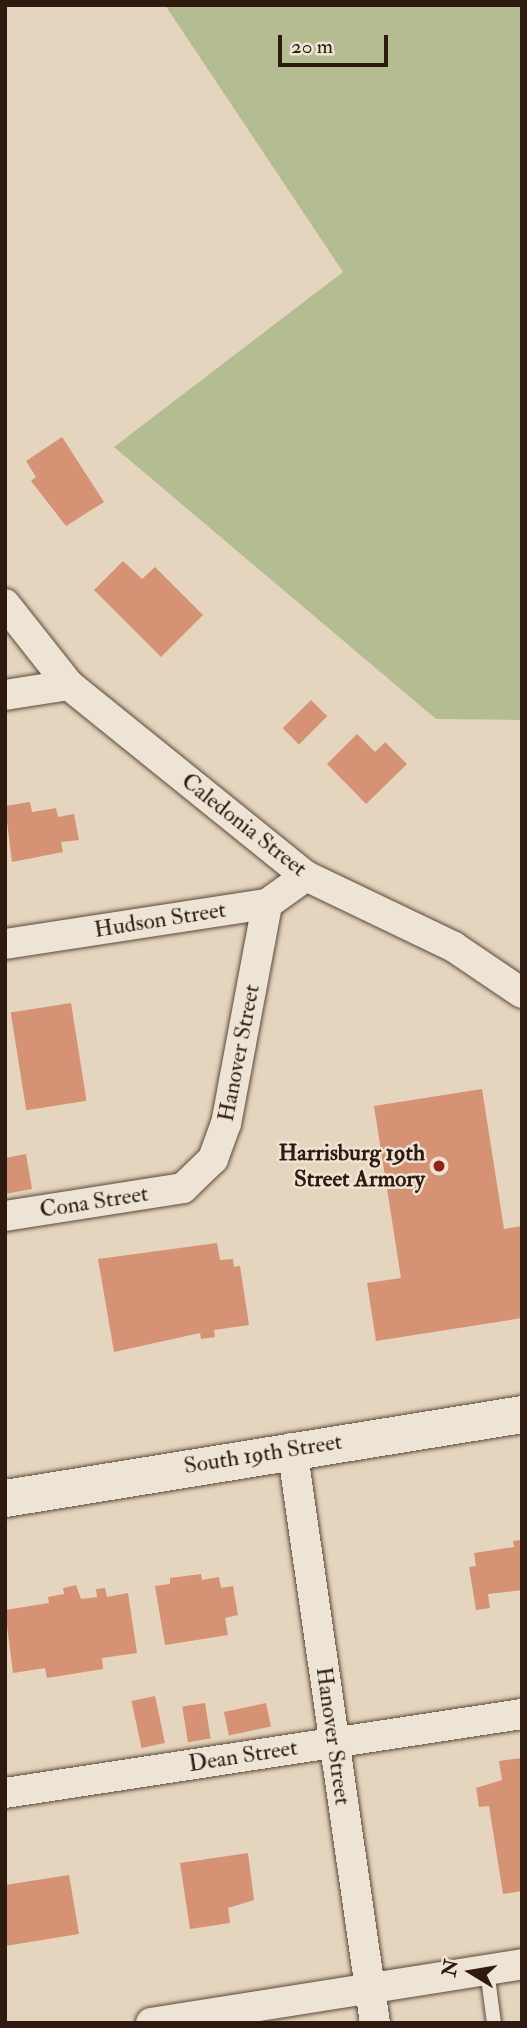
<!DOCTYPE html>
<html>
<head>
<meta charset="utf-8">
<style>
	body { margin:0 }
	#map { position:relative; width:527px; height:2028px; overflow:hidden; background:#e5d5be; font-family:"IM FELL Double Pica",serif }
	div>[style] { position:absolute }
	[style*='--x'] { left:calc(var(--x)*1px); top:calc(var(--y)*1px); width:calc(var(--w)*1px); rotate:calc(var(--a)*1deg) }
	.green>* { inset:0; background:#b4bd92 }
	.building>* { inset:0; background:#d59274; transform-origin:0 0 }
	.roads { filter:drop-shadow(0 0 2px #5c493a) drop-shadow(0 0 2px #5c493a) }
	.service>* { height:14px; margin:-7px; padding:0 7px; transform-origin:7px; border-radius:7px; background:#eee4d5 }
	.minor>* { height:30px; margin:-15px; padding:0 15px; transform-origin:15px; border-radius:15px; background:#eee4d5 }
	.tertiary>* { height:37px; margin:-18.5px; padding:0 18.5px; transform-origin:18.5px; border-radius:18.5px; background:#eee4d5 }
	.dots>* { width:19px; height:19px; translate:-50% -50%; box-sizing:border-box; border:4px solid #eee4d5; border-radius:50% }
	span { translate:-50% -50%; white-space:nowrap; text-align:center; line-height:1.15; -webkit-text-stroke:5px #eee4d5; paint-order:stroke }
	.street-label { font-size:23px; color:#2e1a0e }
	.poi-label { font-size:23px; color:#2e1a0e; font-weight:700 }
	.right { translate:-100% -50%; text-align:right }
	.frame { position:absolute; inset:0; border:7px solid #2e1a0e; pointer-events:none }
	.north { position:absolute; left:436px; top:1937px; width:70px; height:70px; -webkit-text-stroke:5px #eee4d5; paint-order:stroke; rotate:281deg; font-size:19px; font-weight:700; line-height:28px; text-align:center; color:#2e1a0e }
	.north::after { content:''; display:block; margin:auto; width:24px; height:32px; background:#2e1a0e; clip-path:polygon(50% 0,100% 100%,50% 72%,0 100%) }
	.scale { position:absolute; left:278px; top:35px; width:110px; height:32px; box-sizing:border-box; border:4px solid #2e1a0e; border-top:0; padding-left:9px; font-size:21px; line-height:24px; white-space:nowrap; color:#2e1a0e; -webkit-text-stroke:5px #eee4d5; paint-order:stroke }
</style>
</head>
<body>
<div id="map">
	<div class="green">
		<i style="clip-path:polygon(165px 5px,522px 5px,522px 720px,436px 719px,114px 447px,343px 272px)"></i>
	</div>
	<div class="building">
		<i style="clip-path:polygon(62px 437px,104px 502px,66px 526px,31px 481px,36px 477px,26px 461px)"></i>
		<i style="clip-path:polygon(123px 561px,142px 579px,155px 567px,203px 615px,161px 657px,94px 590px)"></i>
		<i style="left:311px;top:700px;width:23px;height:40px;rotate:45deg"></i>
		<i style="clip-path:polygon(357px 734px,375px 752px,385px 742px,407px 764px,366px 804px,327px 764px)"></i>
		<i style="clip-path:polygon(30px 802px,32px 812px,56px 808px,58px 817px,74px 814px,79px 840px,61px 842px,63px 852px,12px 862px,5px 806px)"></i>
		<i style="left:71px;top:1003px;width:99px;height:61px;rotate:81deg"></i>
		<i style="clip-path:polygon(482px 1089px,504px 1229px,522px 1226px,522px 1318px,376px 1341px,367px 1283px,401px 1278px,374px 1106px)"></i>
		<i style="clip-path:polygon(26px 1154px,32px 1189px,5px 1194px,5px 1158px)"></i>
		<i style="clip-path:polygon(217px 1243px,220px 1260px,233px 1259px,234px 1267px,240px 1266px,249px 1325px,214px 1330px,215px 1337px,201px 1339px,200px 1333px,114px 1352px,98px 1259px)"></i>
		<i style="clip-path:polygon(522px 1540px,522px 1590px,488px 1594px,490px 1608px,476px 1610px,469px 1567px,476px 1566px,474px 1553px,514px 1547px,513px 1541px)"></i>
		<i style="clip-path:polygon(201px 1574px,202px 1580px,219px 1577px,221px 1588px,233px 1586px,238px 1615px,225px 1618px,228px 1635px,165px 1645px,155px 1586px,170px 1584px,170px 1578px)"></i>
		<i style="clip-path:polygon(76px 1585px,81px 1599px,97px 1597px,96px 1589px,105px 1588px,107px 1597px,128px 1593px,137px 1653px,102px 1658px,103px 1669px,47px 1678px,45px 1668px,13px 1673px,5px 1610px,49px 1603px,48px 1597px,64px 1594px,63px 1588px)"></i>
		<i style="left:155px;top:1696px;width:48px;height:24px;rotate:78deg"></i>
		<i style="left:205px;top:1703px;width:36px;height:23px;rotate:81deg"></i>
		<i style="left:266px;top:1703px;width:24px;height:43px;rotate:78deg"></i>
		<i style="clip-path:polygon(522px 1758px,522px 1891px,503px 1894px,489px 1806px,479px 1807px,476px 1788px,502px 1780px,499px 1761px)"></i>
		<i style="clip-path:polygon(248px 1853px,254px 1900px,228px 1908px,230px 1923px,190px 1929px,180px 1863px)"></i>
		<i style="clip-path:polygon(69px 1875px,79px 1934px,5px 1946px,5px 1885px)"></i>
	</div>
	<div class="roads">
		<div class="service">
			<i style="--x:487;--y:1970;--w:53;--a:82.5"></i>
		</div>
		<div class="minor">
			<i style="--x:5;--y:604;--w:103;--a:51.7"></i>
			<i style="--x:69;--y:685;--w:304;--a:38.9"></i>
			<i style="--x:306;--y:876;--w:164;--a:25.6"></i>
			<i style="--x:454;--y:947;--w:82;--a:34.1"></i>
			<i style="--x:5;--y:695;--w:65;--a:-8.9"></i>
			<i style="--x:5;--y:944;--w:265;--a:-8.7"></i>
			<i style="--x:267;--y:904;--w:48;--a:-35.7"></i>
			<i style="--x:5;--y:1216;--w:180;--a:-8.9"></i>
			<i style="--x:183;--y:1188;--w:42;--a:-44"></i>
			<i style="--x:213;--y:1159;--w:37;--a:-70"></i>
			<i style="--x:226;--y:1124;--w:224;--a:-79.4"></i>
			<i style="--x:292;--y:1448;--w:581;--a:81.79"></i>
			<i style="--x:5;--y:1793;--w:523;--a:-8.69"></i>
			<i style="--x:151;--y:2023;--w:376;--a:-9"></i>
		</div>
		<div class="tertiary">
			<i style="--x:5;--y:1498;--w:524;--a:-9.23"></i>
		</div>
	</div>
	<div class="dots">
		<i style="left:439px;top:1166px;background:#8f2418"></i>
	</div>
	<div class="street-label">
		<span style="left:244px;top:825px;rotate:38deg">Caledonia Street</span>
		<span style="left:160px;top:920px;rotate:-9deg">Hudson Street</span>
		<span style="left:239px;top:1053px;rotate:-79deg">Hanover Street</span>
		<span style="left:94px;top:1202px;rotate:-9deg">Cona Street</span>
		<span style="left:263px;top:1454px;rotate:-9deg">South 19th Street</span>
		<span style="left:333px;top:1736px;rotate:82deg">Hanover Street</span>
		<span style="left:243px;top:1756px;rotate:-9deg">Dean Street</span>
	</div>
	<div class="poi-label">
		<span class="right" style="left:425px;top:1166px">Harrisburg 19th<br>Street Armory</span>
	</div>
	<div class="frame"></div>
	<div class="north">N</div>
	<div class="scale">20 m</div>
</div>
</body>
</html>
